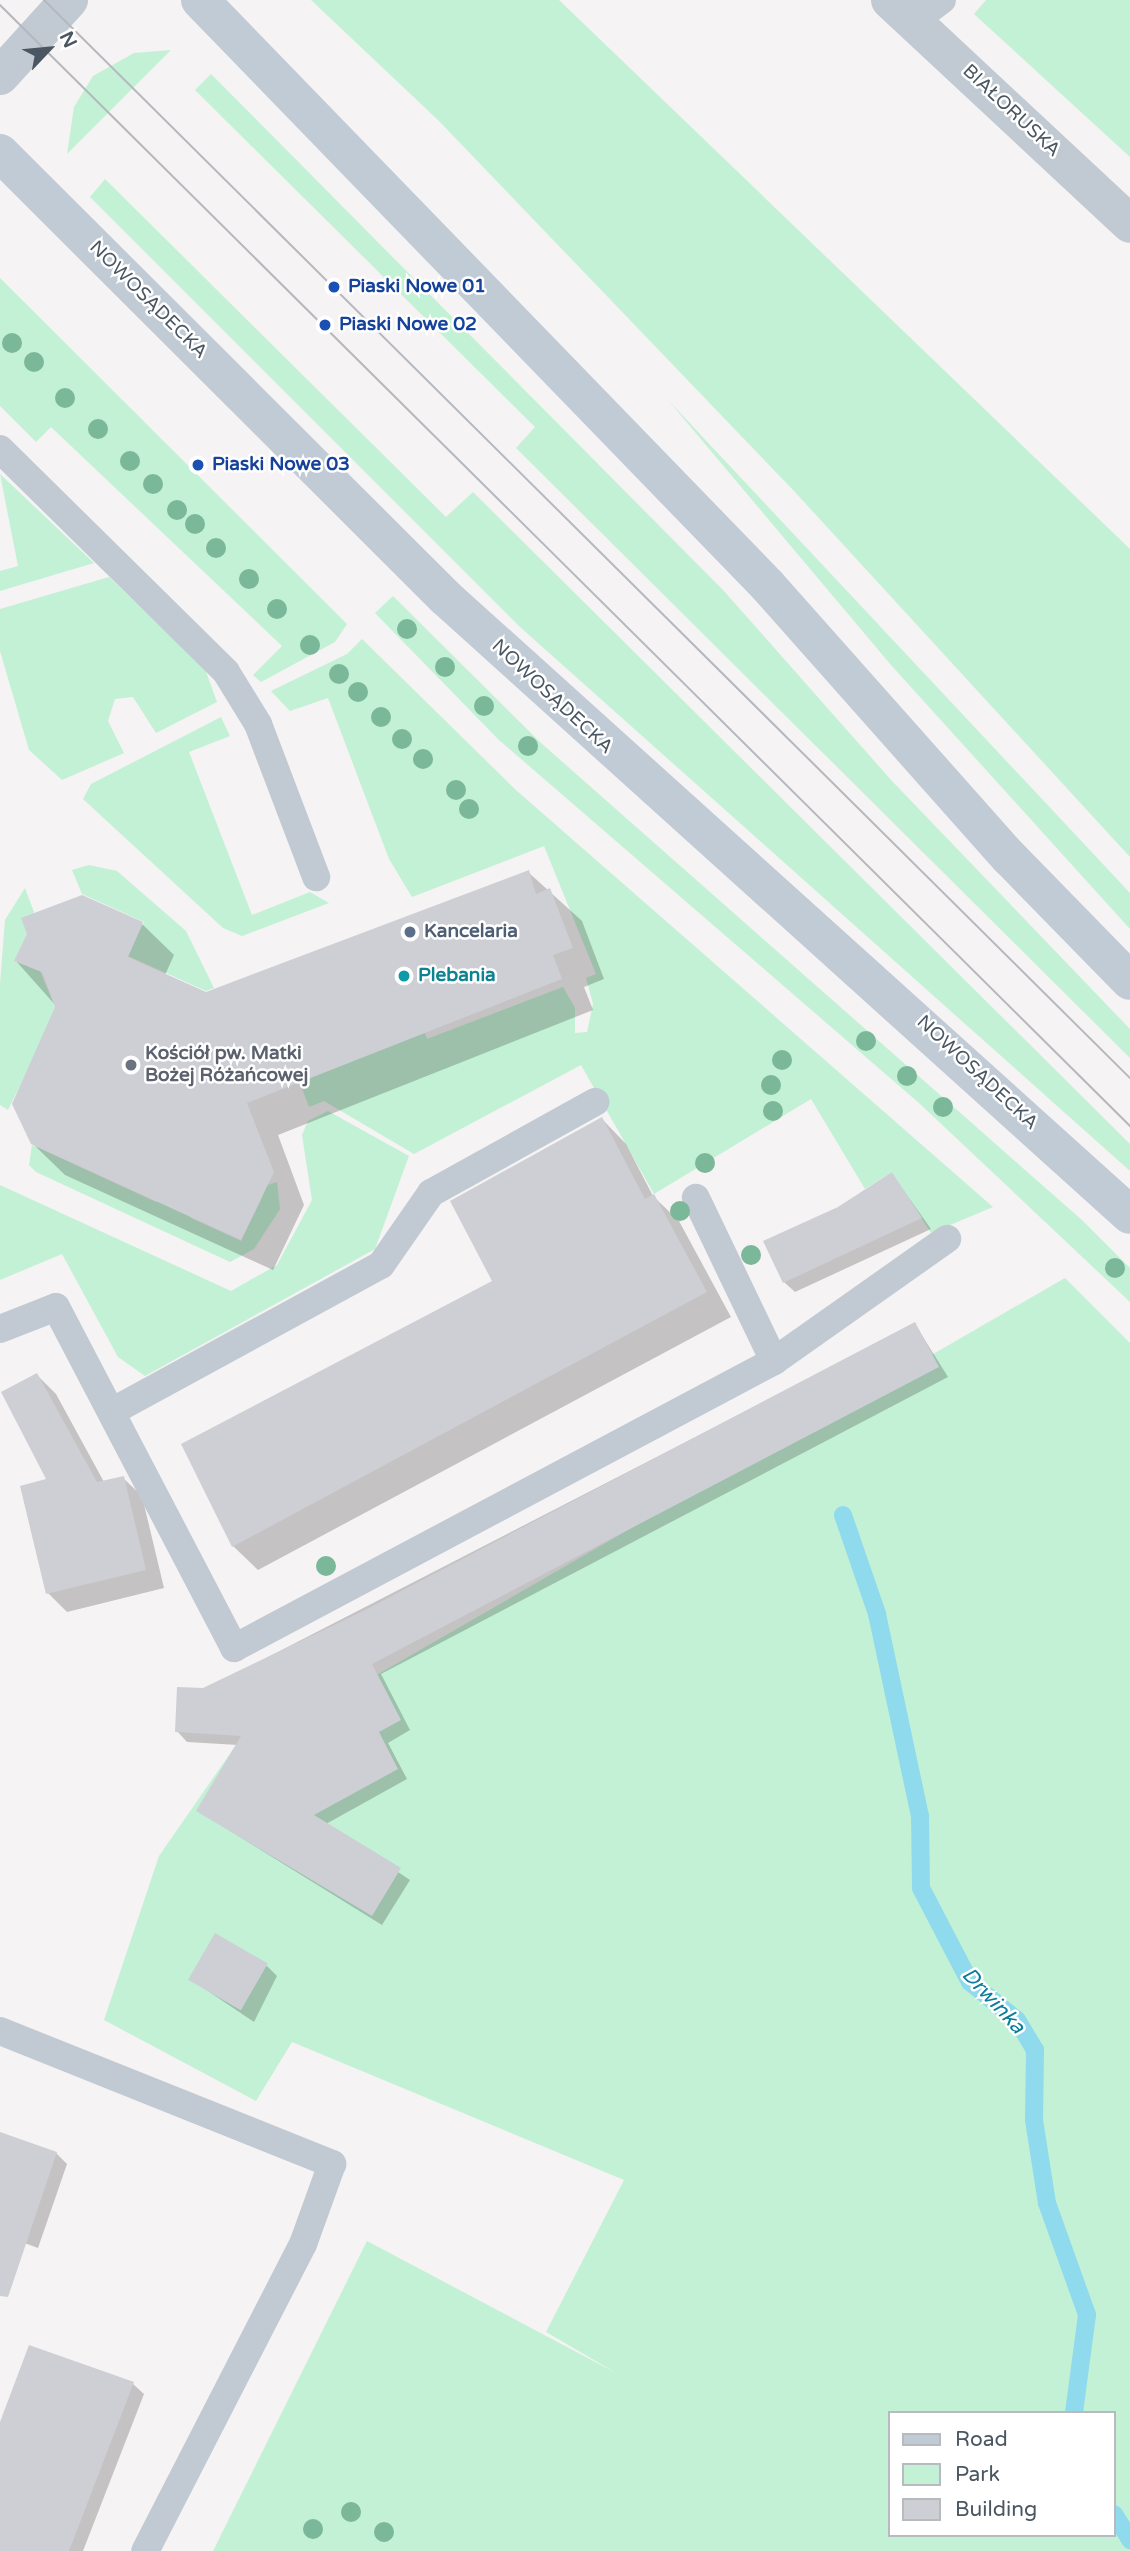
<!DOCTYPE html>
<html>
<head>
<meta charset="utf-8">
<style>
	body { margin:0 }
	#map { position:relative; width:1130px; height:2551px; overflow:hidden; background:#f5f3f3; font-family:"Varela Round",sans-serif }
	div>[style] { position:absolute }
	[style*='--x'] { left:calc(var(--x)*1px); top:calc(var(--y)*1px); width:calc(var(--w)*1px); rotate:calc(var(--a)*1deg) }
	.green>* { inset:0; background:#c3f1d5 }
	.shadow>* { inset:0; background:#0003 }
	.stream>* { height:18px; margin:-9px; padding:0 9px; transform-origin:9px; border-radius:9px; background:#90daee }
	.building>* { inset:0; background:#cdcfd5; transform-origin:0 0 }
	.lane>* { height:28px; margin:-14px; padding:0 14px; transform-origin:14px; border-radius:14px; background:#c1cad2 }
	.street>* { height:38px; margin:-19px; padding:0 19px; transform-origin:19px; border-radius:19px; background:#c1cad2 }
	.secondary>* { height:38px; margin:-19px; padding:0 19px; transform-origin:19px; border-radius:19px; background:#c1cbd6 }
	.tram>* { height:2px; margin:-1px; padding:0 1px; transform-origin:1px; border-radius:1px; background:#b5b8bd }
	.trees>* { width:20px; height:20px; margin:-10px; border-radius:50%; background:#7bb799 }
	.dots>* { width:19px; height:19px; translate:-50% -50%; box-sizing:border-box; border:4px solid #fff; border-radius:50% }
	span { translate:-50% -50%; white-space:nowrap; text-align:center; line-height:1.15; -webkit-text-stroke:5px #fff; paint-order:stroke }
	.street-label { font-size:19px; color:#4a5661 }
	.transit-label { font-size:19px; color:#164399; font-weight:700 }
	.left { translate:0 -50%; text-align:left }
	.service-label { font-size:19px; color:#4e5e75; font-weight:700 }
	.culture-label { font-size:19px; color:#0d838f; font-weight:700 }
	.worship-label { font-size:19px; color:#5b616d; font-weight:700 }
	.water-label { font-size:21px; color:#0c7c9b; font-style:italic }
	.legend { position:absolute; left:888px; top:2411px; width:228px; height:126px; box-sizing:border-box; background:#fff; border:2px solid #b7bbc0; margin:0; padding:9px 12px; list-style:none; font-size:21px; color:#4a5661 }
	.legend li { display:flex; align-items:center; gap:14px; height:35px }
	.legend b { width:35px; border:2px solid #b7bbc0 }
	.north { position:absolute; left:14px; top:14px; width:70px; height:70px; -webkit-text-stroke:5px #fff; paint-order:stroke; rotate:64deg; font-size:19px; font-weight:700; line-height:28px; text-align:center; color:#4a5661 }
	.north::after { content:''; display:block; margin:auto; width:24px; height:32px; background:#4a5661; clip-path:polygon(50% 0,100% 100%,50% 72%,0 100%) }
</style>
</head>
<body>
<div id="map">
	<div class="green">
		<i style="clip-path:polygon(311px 0,559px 0,1130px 549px,1130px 857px,794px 491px,439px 121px)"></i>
		<i style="clip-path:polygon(986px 0,1130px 0,1130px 157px,974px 14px)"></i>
		<i style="clip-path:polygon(171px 50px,67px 154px,74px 107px,93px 76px,134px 53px)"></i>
		<i style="clip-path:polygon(211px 74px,723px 590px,892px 781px,1130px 1029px,1130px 1058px,516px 448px,535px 427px,195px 90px)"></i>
		<i style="clip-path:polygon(105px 179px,446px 517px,473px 492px,1130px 1144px,1130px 1171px,520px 627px,90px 197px)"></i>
		<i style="clip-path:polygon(0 278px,347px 624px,335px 642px,261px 682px,253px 675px,282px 646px,51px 427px,36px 442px,0 406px)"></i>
		<i style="clip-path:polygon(668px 400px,1130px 893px,1130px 929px,891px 665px)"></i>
		<i style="clip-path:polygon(0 474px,94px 563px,0 591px,0 571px,18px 566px)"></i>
		<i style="clip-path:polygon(109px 577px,205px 669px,217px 702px,156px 733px,133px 697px,115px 699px,108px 721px,124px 753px,62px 780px,29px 750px,0 651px,0 609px)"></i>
		<i style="clip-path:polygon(393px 596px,541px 743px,1083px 1221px,1130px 1268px,1130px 1302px,919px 1103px,499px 740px,375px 613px)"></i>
		<i style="clip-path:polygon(362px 639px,517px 791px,993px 1207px,931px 1233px,892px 1172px,865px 1189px,811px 1099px,654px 1194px,581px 1065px,414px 1154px,324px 1101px,309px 1107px,298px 1078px,424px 1031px,427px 1039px,563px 987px,575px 1008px,575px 1033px,587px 1032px,593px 1004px,586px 978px,596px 974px,544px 846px,412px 897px,389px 859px,328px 698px,290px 711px,271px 691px,347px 654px)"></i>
		<i style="clip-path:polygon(221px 717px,230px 736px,189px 752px,252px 915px,310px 892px,329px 903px,242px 936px,223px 928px,83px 799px,91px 784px)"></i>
		<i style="clip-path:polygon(89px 865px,117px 871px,186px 931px,214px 988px,206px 991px,128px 956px,144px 922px,82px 894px,72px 870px)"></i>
		<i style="clip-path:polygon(25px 888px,34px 912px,21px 952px,29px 967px,40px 971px,57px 1011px,8px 1110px,0 1105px,0 984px,5px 920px)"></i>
		<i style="clip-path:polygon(328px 1111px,409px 1156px,375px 1249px,145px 1376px,118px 1357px,62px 1254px,0 1280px,0 1185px,231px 1291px,277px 1265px,312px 1200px,302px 1135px,308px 1121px)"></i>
		<i style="clip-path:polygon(32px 1145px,156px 1202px,179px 1191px,191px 1218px,241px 1241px,262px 1198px,259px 1188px,277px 1182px,280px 1209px,254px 1249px,230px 1262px,36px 1172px,29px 1165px)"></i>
		<i style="clip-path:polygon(evenodd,1065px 1278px,1130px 1343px,1130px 2551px,213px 2551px,367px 2241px,618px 2374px,546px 2332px,624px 2180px,292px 2042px,256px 2101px,104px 2020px,159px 1856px,245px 1732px,375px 1676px,1065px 1278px,890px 2413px,1114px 2413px,1114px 2535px,890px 2535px,890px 2413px)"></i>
	</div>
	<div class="shadow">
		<i style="clip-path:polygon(528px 872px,582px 921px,604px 979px,584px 987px,593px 1010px,278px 1135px,304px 1205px,273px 1270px,65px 1175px,32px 1143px,57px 1007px,16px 961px,142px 924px,174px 955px,165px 975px,206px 994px)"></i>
		<i style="clip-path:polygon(602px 1119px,626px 1144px,653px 1196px,679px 1221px,731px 1317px,258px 1570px,233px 1546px,494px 1282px)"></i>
		<i style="clip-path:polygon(892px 1174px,931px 1229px,795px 1292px,784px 1282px,838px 1208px)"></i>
		<i style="clip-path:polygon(915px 1324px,948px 1377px,381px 1674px,410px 1730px,388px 1743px,407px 1779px,326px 1824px,410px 1880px,382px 1925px,198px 1811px,238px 1745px,187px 1742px,177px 1731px,204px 1690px)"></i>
		<i style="clip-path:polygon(37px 1375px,56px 1394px,104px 1482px,123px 1478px,142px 1496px,164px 1588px,67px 1612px,48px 1593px,49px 1480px)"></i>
		<i style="clip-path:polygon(267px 1966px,277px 1976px,254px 2022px,190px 1979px)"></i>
		<i style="clip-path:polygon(56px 2153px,67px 2164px,38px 2248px,0 2234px,0 2156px)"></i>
		<i style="clip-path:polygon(30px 2347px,133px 2384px,144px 2394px,83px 2551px,0 2551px,0 2427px)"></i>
	</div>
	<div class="stream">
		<i style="--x:843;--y:1515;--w:105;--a:71"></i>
		<i style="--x:877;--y:1614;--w:207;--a:78"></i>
		<i style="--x:920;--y:1816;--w:72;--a:89.2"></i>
		<i style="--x:921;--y:1888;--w:106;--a:62.5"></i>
		<i style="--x:970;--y:1982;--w:60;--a:39"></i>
		<i style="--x:1017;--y:2020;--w:35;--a:59"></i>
		<i style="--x:1035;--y:2050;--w:70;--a:90.8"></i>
		<i style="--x:1034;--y:2120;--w:84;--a:81.1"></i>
		<i style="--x:1047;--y:2203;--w:119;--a:70.3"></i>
		<i style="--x:1087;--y:2315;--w:99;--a:97.6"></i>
		<i style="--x:1114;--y:2514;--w:31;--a:58"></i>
	</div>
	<div class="building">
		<i style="clip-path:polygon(529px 870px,536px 894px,550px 888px,573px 948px,553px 955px,562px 979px,247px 1103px,274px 1172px,241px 1240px,31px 1144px,12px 1104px,55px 1007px,42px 972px,14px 961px,27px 934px,21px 918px,82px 895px,143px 922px,128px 957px,206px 992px)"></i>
		<i style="clip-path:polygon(602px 1117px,645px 1199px,654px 1194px,707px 1292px,232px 1547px,181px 1444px,492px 1281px,450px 1201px)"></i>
		<i style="clip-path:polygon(892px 1172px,922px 1218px,783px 1283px,763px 1241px,838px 1207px)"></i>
		<i style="clip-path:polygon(915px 1322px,939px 1367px,372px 1664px,401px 1720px,379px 1732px,398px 1769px,314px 1815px,401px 1868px,372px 1916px,196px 1811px,241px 1736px,175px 1732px,177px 1687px,203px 1688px,365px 1610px)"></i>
		<i style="clip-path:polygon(37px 1373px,97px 1482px,124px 1476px,146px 1570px,46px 1594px,20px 1486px,46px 1479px,1px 1392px)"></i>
		<i style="left:215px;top:1933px;width:61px;height:54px;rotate:30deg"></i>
		<i style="clip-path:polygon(0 2132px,57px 2152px,8px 2297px,0 2296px)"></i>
		<i style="clip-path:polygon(29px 2345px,134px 2382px,69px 2551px,0 2551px,0 2422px)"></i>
	</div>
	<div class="lane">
		<i style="--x:914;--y:21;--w:35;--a:-37"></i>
		<i style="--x:0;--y:449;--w:317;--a:44.6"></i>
		<i style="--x:226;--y:672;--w:61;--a:58.4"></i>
		<i style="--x:258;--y:724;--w:164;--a:69.2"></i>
		<i style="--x:0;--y:1329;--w:60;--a:-21.4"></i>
		<i style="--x:56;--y:1307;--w:385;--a:62.4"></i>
		<i style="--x:234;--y:1648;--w:612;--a:-27.99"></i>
		<i style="--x:774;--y:1361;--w:181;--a:-115.6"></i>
		<i style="--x:774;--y:1361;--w:212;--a:-35.2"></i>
		<i style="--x:113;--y:1411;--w:305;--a:-28.6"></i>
		<i style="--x:381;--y:1265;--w:88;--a:-55.2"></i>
		<i style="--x:431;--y:1193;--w:188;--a:-29"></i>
		<i style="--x:0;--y:2031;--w:358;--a:21.8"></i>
		<i style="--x:332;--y:2164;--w:85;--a:109.9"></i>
		<i style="--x:303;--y:2244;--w:345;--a:117.2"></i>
	</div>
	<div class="street">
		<i style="--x:890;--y:0;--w:328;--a:43"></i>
		<i style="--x:0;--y:76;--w:103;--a:-47.8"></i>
	</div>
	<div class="secondary">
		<i style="--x:200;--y:0;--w:816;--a:45.89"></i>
		<i style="--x:768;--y:586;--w:363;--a:48.4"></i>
		<i style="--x:1009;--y:857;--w:173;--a:45.7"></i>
		<i style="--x:0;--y:153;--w:630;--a:44.94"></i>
		<i style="--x:446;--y:598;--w:921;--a:42.05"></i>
	</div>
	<div class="tram">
		<i style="--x:44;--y:0;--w:1530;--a:44.79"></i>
		<i style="--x:0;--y:5;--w:1592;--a:44.77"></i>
	</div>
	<div class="trees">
		<i style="left:12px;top:343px"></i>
		<i style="left:34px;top:362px"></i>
		<i style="left:65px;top:398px"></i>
		<i style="left:98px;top:429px"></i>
		<i style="left:130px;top:461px"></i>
		<i style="left:153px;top:484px"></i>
		<i style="left:177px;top:510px"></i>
		<i style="left:195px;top:524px"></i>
		<i style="left:216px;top:548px"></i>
		<i style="left:249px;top:579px"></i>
		<i style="left:277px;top:609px"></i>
		<i style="left:407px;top:629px"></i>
		<i style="left:310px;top:645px"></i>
		<i style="left:445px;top:667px"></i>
		<i style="left:339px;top:674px"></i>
		<i style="left:358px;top:692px"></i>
		<i style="left:484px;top:706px"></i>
		<i style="left:381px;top:717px"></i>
		<i style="left:402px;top:739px"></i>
		<i style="left:528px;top:746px"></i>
		<i style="left:423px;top:759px"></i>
		<i style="left:456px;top:790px"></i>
		<i style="left:469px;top:809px"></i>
		<i style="left:866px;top:1041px"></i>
		<i style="left:782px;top:1060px"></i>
		<i style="left:907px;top:1076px"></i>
		<i style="left:771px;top:1085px"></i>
		<i style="left:943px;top:1107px"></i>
		<i style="left:773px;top:1111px"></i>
		<i style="left:705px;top:1163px"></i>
		<i style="left:680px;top:1211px"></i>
		<i style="left:751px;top:1255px"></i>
		<i style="left:1115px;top:1268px"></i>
		<i style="left:326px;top:1566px"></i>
		<i style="left:351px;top:2512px"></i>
		<i style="left:313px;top:2529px"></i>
		<i style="left:384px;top:2532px"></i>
	</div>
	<div class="dots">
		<i style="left:334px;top:287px;background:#1a4fb4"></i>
		<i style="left:325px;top:325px;background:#1a4fb4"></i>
		<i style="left:198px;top:465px;background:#1a4fb4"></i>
		<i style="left:410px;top:932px;background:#5c6f8a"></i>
		<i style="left:404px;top:976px;background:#0f9aa8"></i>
		<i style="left:131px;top:1065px;background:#6b7280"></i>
	</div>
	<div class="street-label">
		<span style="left:1011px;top:111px;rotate:43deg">BIAŁORUSKA</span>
		<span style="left:148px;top:300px;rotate:45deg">NOWOSĄDECKA</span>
		<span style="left:552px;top:697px;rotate:43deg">NOWOSĄDECKA</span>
		<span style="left:977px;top:1073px;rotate:43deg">NOWOSĄDECKA</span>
	</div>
	<div class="transit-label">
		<span class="left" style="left:348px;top:287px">Piaski Nowe 01</span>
		<span class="left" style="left:339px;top:325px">Piaski Nowe 02</span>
		<span class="left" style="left:212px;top:465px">Piaski Nowe 03</span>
	</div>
	<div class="service-label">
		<span class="left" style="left:424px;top:932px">Kancelaria</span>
	</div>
	<div class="culture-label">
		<span class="left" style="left:418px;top:976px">Plebania</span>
	</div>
	<div class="worship-label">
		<span class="left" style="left:145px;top:1065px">Kościół pw. Matki<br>Bożej Różańcowej</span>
	</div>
	<div class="water-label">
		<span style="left:993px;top:2001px;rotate:47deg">Drwinka</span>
	</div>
	<ul class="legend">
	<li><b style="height:9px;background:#c1cbd6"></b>Road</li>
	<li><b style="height:19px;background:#c3f1d5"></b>Park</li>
	<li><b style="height:19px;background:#cdcfd5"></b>Building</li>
	</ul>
	<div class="north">N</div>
</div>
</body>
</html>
